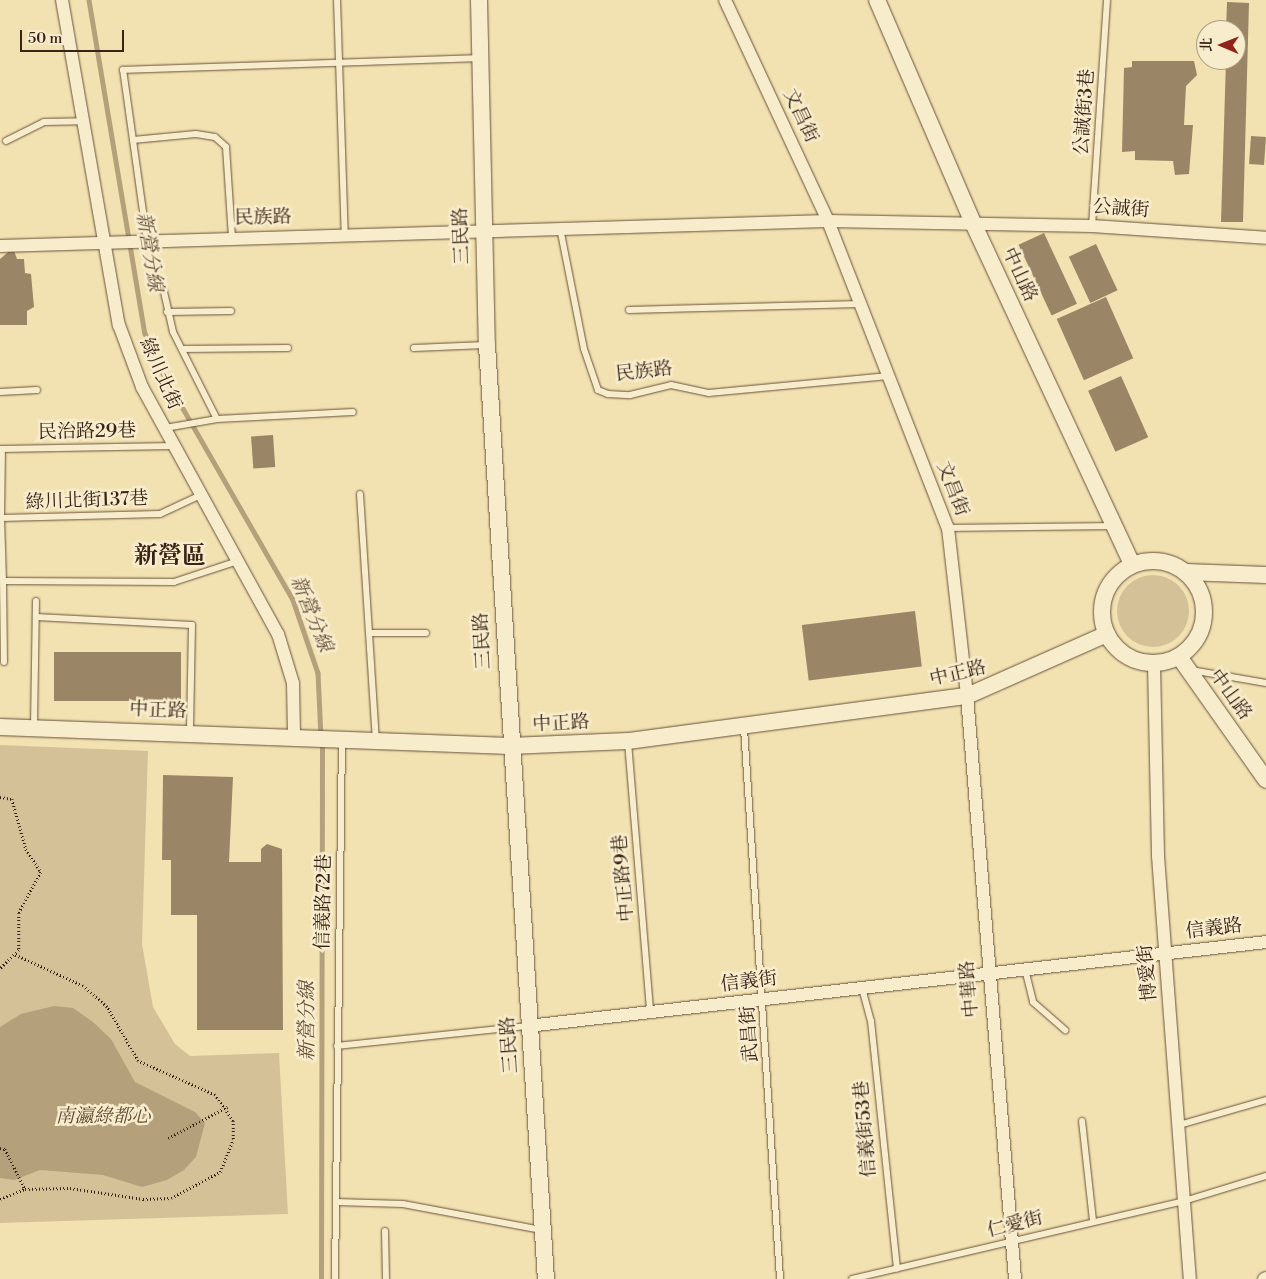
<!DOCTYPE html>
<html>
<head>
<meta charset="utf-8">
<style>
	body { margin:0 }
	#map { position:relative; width:1266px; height:1279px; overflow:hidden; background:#f3e2b1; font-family:"Libre Bodoni","Noto Serif TC",serif }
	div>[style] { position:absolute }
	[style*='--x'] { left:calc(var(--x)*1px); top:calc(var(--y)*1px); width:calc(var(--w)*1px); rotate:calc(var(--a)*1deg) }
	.green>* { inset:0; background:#d4c197 }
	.round { border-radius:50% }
	.water>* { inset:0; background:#b4a17c }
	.stream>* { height:4.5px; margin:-2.25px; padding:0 2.25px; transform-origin:2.25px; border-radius:2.25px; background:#b4a17c }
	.building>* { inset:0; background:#9a8667; transform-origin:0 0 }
	.path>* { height:2.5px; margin-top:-1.25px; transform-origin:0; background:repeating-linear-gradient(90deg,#3a2216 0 1px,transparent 0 3.5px) }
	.roads { filter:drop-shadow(0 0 1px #68523d) drop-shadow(0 0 1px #68523d) }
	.service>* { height:6px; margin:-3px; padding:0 3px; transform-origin:3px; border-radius:3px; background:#f7eccc }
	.minor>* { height:12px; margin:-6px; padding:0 6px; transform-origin:6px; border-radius:6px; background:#f7eccc }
	.tertiary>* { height:16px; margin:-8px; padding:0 8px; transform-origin:8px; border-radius:8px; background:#f7eccc }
	.tertiary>.ring { margin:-8px; padding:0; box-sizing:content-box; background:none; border:16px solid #f7eccc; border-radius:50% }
	span { translate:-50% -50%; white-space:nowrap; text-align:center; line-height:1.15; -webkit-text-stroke:5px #f7eccc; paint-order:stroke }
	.street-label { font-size:19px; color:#3a2216 }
	.park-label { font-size:19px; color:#604a36; font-style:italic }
	.water-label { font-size:20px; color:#654e3a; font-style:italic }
	.district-label { font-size:24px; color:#3a2216; font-weight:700 }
	.north { position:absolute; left:1196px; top:20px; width:50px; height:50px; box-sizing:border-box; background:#f7eccc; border:1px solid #ab9b83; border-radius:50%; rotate:271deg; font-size:14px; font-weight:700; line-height:20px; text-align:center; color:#3a2216 }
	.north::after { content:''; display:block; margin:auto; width:18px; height:22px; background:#8f2418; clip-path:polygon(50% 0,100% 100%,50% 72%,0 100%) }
	.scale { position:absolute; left:20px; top:30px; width:104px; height:22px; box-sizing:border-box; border:2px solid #3a2216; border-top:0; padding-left:6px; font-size:15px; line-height:18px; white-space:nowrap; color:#3a2216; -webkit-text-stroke:4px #f7eccc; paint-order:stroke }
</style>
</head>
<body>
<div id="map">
	<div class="green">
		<i class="round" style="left:1117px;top:575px;width:72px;height:72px"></i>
		<i style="clip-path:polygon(0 745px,148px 751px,142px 944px,153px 1007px,175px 1044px,190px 1056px,279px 1053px,288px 1214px,0 1223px)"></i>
	</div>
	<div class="water">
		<i style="clip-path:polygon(54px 1006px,73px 1008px,93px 1022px,111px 1039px,135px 1082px,195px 1112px,205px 1123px,196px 1157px,184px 1170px,167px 1180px,142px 1187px,103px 1175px,40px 1170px,14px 1180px,0 1178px,0 1027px,21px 1014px)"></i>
	</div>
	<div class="stream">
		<i style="--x:89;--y:0;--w:338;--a:80.5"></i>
		<i style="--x:145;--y:333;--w:35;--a:68"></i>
		<i style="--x:158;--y:365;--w:271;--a:60.1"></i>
		<i style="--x:293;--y:600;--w:77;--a:71.1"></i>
		<i style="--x:318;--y:673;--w:63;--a:87.3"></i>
		<i style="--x:321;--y:1279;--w:536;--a:-89.89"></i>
	</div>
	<div class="building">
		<i style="clip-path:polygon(1227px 2px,1249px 3px,1243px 222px,1221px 222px,1226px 60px,1236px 60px,1236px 30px,1226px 30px)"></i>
		<i style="clip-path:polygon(1132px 61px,1194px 61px,1197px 75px,1186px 86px,1184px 125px,1193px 125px,1189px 174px,1175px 175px,1173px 161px,1135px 160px,1135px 151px,1122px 152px,1124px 68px,1132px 67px)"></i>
		<i style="left:1251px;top:136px;width:15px;height:28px;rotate:4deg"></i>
		<i style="left:1044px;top:233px;width:78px;height:28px;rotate:65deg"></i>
		<i style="left:1096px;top:244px;width:51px;height:30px;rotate:65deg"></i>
		<i style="clip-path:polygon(13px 248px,17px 259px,24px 259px,25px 273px,31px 274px,34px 307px,27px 311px,27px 325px,0 325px,0 259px)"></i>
		<i style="left:1106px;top:297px;width:67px;height:54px;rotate:66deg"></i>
		<i style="left:1121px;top:376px;width:67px;height:36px;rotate:66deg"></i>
		<i style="left:273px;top:435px;width:32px;height:22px;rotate:86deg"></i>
		<i style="left:915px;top:611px;width:56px;height:114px;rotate:83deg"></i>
		<i style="left:54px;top:652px;width:127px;height:49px"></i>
		<i style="clip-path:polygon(163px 775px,233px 777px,229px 862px,261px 862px,261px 849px,267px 844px,282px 849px,283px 1030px,197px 1030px,197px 915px,171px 915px,171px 860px,162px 860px)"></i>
	</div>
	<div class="path">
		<i style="--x:0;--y:797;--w:12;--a:9"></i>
		<i style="--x:12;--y:799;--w:52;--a:74.4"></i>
		<i style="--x:26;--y:849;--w:27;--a:57"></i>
		<i style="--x:41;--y:872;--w:47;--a:118.2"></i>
		<i style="--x:19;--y:913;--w:37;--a:90"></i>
		<i style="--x:19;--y:950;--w:27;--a:135"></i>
		<i style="--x:168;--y:1138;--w:67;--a:-27.7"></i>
		<i style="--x:0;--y:1148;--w:5;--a:11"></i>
		<i style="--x:5;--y:1149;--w:45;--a:63.4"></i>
		<i style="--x:0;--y:1199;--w:27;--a:-22"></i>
		<i style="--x:25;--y:1189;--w:45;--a:-1.3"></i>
		<i style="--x:70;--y:1188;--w:74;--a:8.6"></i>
		<i style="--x:143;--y:1199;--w:28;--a:-2"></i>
		<i style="--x:171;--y:1198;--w:55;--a:-28"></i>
		<i style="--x:220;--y:1172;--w:35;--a:-68"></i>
		<i style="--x:233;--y:1139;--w:18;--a:-90"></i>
		<i style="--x:233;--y:1121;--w:32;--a:-125"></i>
		<i style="--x:215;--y:1095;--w:84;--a:-156.2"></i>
		<i style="--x:138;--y:1061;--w:62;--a:-119.9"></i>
		<i style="--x:107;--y:1007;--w:32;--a:-139"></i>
		<i style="--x:83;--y:986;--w:75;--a:-155.5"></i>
	</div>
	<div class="roads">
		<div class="service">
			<i style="--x:337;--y:0;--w:235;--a:88.1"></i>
			<i style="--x:133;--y:140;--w:63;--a:-5.4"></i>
			<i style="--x:196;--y:134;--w:19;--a:9"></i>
			<i style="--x:215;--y:137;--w:15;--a:42"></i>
			<i style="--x:226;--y:147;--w:91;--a:86.2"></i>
			<i style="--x:6;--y:141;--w:42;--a:-26.6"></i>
			<i style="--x:44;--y:122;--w:39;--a:-1"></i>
			<i style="--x:1092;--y:226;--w:226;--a:-86.2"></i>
			<i style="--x:560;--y:228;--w:123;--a:78.8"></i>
			<i style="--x:584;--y:349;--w:43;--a:71.1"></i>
			<i style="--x:598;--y:390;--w:11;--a:22"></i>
			<i style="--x:608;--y:394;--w:22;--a:3"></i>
			<i style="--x:630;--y:395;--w:42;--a:-13.7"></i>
			<i style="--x:671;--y:385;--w:39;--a:12"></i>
			<i style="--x:709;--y:393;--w:180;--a:-5.4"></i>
			<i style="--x:147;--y:240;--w:172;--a:-98"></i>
			<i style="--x:123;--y:70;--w:356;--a:-1.9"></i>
			<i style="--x:162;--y:283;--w:50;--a:77.3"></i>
			<i style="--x:173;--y:332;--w:97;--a:63.2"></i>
			<i style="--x:629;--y:310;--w:232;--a:-1.5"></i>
			<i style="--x:167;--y:312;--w:64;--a:-0.9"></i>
			<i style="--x:414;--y:348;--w:71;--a:-2.4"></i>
			<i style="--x:182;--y:349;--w:106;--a:-0.5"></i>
			<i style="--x:0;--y:392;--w:37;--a:-3"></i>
			<i style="--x:165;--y:428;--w:53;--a:-9.8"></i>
			<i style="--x:217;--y:419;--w:136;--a:-2.9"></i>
			<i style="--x:0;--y:449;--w:174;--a:-1"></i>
			<i style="--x:360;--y:494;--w:247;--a:86.3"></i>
			<i style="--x:1;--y:518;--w:69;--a:-89.2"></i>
			<i style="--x:948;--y:528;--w:165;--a:-0.7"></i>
			<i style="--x:3;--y:581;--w:63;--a:-91.8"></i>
			<i style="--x:1;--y:518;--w:159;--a:-1.4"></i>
			<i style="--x:160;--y:514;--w:45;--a:-24.9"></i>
			<i style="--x:36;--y:617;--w:156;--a:2.9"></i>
			<i style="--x:192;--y:625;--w:107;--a:91.1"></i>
			<i style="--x:369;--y:633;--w:57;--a:0"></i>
			<i style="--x:4;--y:662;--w:81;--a:-90.7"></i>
			<i style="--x:3;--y:581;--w:171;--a:0.3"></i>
			<i style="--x:174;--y:582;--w:67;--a:-18.2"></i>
			<i style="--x:1191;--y:670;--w:76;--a:9.8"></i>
			<i style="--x:34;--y:726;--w:125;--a:-89.1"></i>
			<i style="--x:744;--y:728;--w:552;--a:86.26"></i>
			<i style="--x:628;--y:742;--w:271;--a:85.3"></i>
			<i style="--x:1025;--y:969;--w:34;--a:76"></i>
			<i style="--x:1033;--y:1002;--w:43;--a:41.2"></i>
			<i style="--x:862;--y:988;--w:34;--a:75"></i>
			<i style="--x:871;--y:1021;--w:249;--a:84"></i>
			<i style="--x:337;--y:1046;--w:192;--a:-6"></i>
			<i style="--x:1082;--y:1121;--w:101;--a:83.7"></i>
			<i style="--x:1179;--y:1125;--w:91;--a:-16"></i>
			<i style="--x:336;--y:1202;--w:67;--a:1.7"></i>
			<i style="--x:403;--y:1204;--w:141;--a:10.6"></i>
			<i style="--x:385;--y:1231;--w:48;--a:88.8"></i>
			<i style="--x:335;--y:1279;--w:539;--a:-89.26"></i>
			<i style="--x:852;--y:1279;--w:341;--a:-13.2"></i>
			<i style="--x:1184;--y:1201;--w:86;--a:-17"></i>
		</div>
		<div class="minor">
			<i style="--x:62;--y:0;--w:330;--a:80.1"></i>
			<i style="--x:119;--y:325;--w:66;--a:69.6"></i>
			<i style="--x:142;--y:387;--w:282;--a:61.2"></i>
			<i style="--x:278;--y:634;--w:51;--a:73"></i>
			<i style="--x:293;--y:683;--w:54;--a:88.9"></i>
			<i style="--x:725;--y:0;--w:244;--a:65"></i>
			<i style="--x:828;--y:221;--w:330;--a:68.7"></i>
			<i style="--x:948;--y:528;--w:169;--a:83.5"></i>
			<i style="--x:967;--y:696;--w:585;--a:85.29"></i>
			<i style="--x:0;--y:246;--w:828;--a:-1.73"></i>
			<i style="--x:828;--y:221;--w:264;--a:1.1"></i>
			<i style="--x:1092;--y:226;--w:174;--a:3.9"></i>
			<i style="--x:1154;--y:664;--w:192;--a:88.8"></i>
			<i style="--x:1158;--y:856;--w:424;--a:85.7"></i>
			<i style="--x:528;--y:1026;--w:743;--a:-6.49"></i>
			<i style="--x:1264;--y:1279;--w:2;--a:-27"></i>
		</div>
		<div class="tertiary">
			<i style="--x:479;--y:0;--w:345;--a:88.7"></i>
			<i style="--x:487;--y:345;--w:936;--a:86.39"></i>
			<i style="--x:877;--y:0;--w:243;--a:66.7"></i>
			<i style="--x:973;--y:223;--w:376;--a:65"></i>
			<i class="ring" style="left:1102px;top:561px;width:86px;height:86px"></i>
			<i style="--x:1186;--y:572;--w:80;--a:2.1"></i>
			<i style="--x:1180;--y:658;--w:149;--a:54.8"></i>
			<i style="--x:0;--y:727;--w:510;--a:2.13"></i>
			<i style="--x:510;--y:746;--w:118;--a:-2.4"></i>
			<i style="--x:628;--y:741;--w:342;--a:-7.6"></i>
			<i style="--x:967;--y:696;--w:153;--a:-23.9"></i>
		</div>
	</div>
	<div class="street-label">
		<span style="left:1085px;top:112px;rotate:-86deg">公誠街3巷</span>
		<span style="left:800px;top:116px;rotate:65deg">文昌街</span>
		<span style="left:1121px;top:209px;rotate:4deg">公誠街</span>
		<span style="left:263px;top:218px;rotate:-1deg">民族路</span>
		<span style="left:462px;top:236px;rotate:-92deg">三民路</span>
		<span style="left:1019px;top:275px;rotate:65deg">中山路</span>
		<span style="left:644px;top:372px;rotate:-6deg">民族路</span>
		<span style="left:160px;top:374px;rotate:66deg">綠川北街</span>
		<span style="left:87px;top:432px;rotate:-1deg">民治路29巷</span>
		<span style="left:952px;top:489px;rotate:69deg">文昌街</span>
		<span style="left:87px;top:501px;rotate:-2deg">綠川北街137巷</span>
		<span style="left:483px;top:641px;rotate:-93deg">三民路</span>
		<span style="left:958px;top:674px;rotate:-13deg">中正路</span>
		<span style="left:1230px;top:695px;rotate:54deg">中山路</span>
		<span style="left:158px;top:711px;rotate:2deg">中正路</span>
		<span style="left:561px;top:724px;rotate:-3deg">中正路</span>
		<span style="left:624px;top:878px;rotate:-95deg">中正路9巷</span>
		<span style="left:324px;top:902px;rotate:-89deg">信義路72巷</span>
		<span style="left:1214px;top:929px;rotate:-7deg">信義路</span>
		<span style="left:1148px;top:973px;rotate:-95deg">博愛街</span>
		<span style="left:749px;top:982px;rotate:-7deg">信義街</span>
		<span style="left:970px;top:989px;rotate:-95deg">中華路</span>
		<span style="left:750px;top:1034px;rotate:-94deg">武昌街</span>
		<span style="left:510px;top:1045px;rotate:-94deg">三民路</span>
		<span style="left:866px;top:1129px;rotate:-95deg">信義街53巷</span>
		<span style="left:1015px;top:1225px;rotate:-14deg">仁愛街</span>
	</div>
	<div class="park-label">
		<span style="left:103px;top:1117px">南瀛綠都心</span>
	</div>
	<div class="water-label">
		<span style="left:149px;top:252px;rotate:81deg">新營分線</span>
		<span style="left:311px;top:614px;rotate:68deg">新營分線</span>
		<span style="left:307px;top:1021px;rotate:-90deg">新營分線</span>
	</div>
	<div class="district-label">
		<span style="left:170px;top:557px">新營區</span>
	</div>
	<div class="north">北</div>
	<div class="scale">50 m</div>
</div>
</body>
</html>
